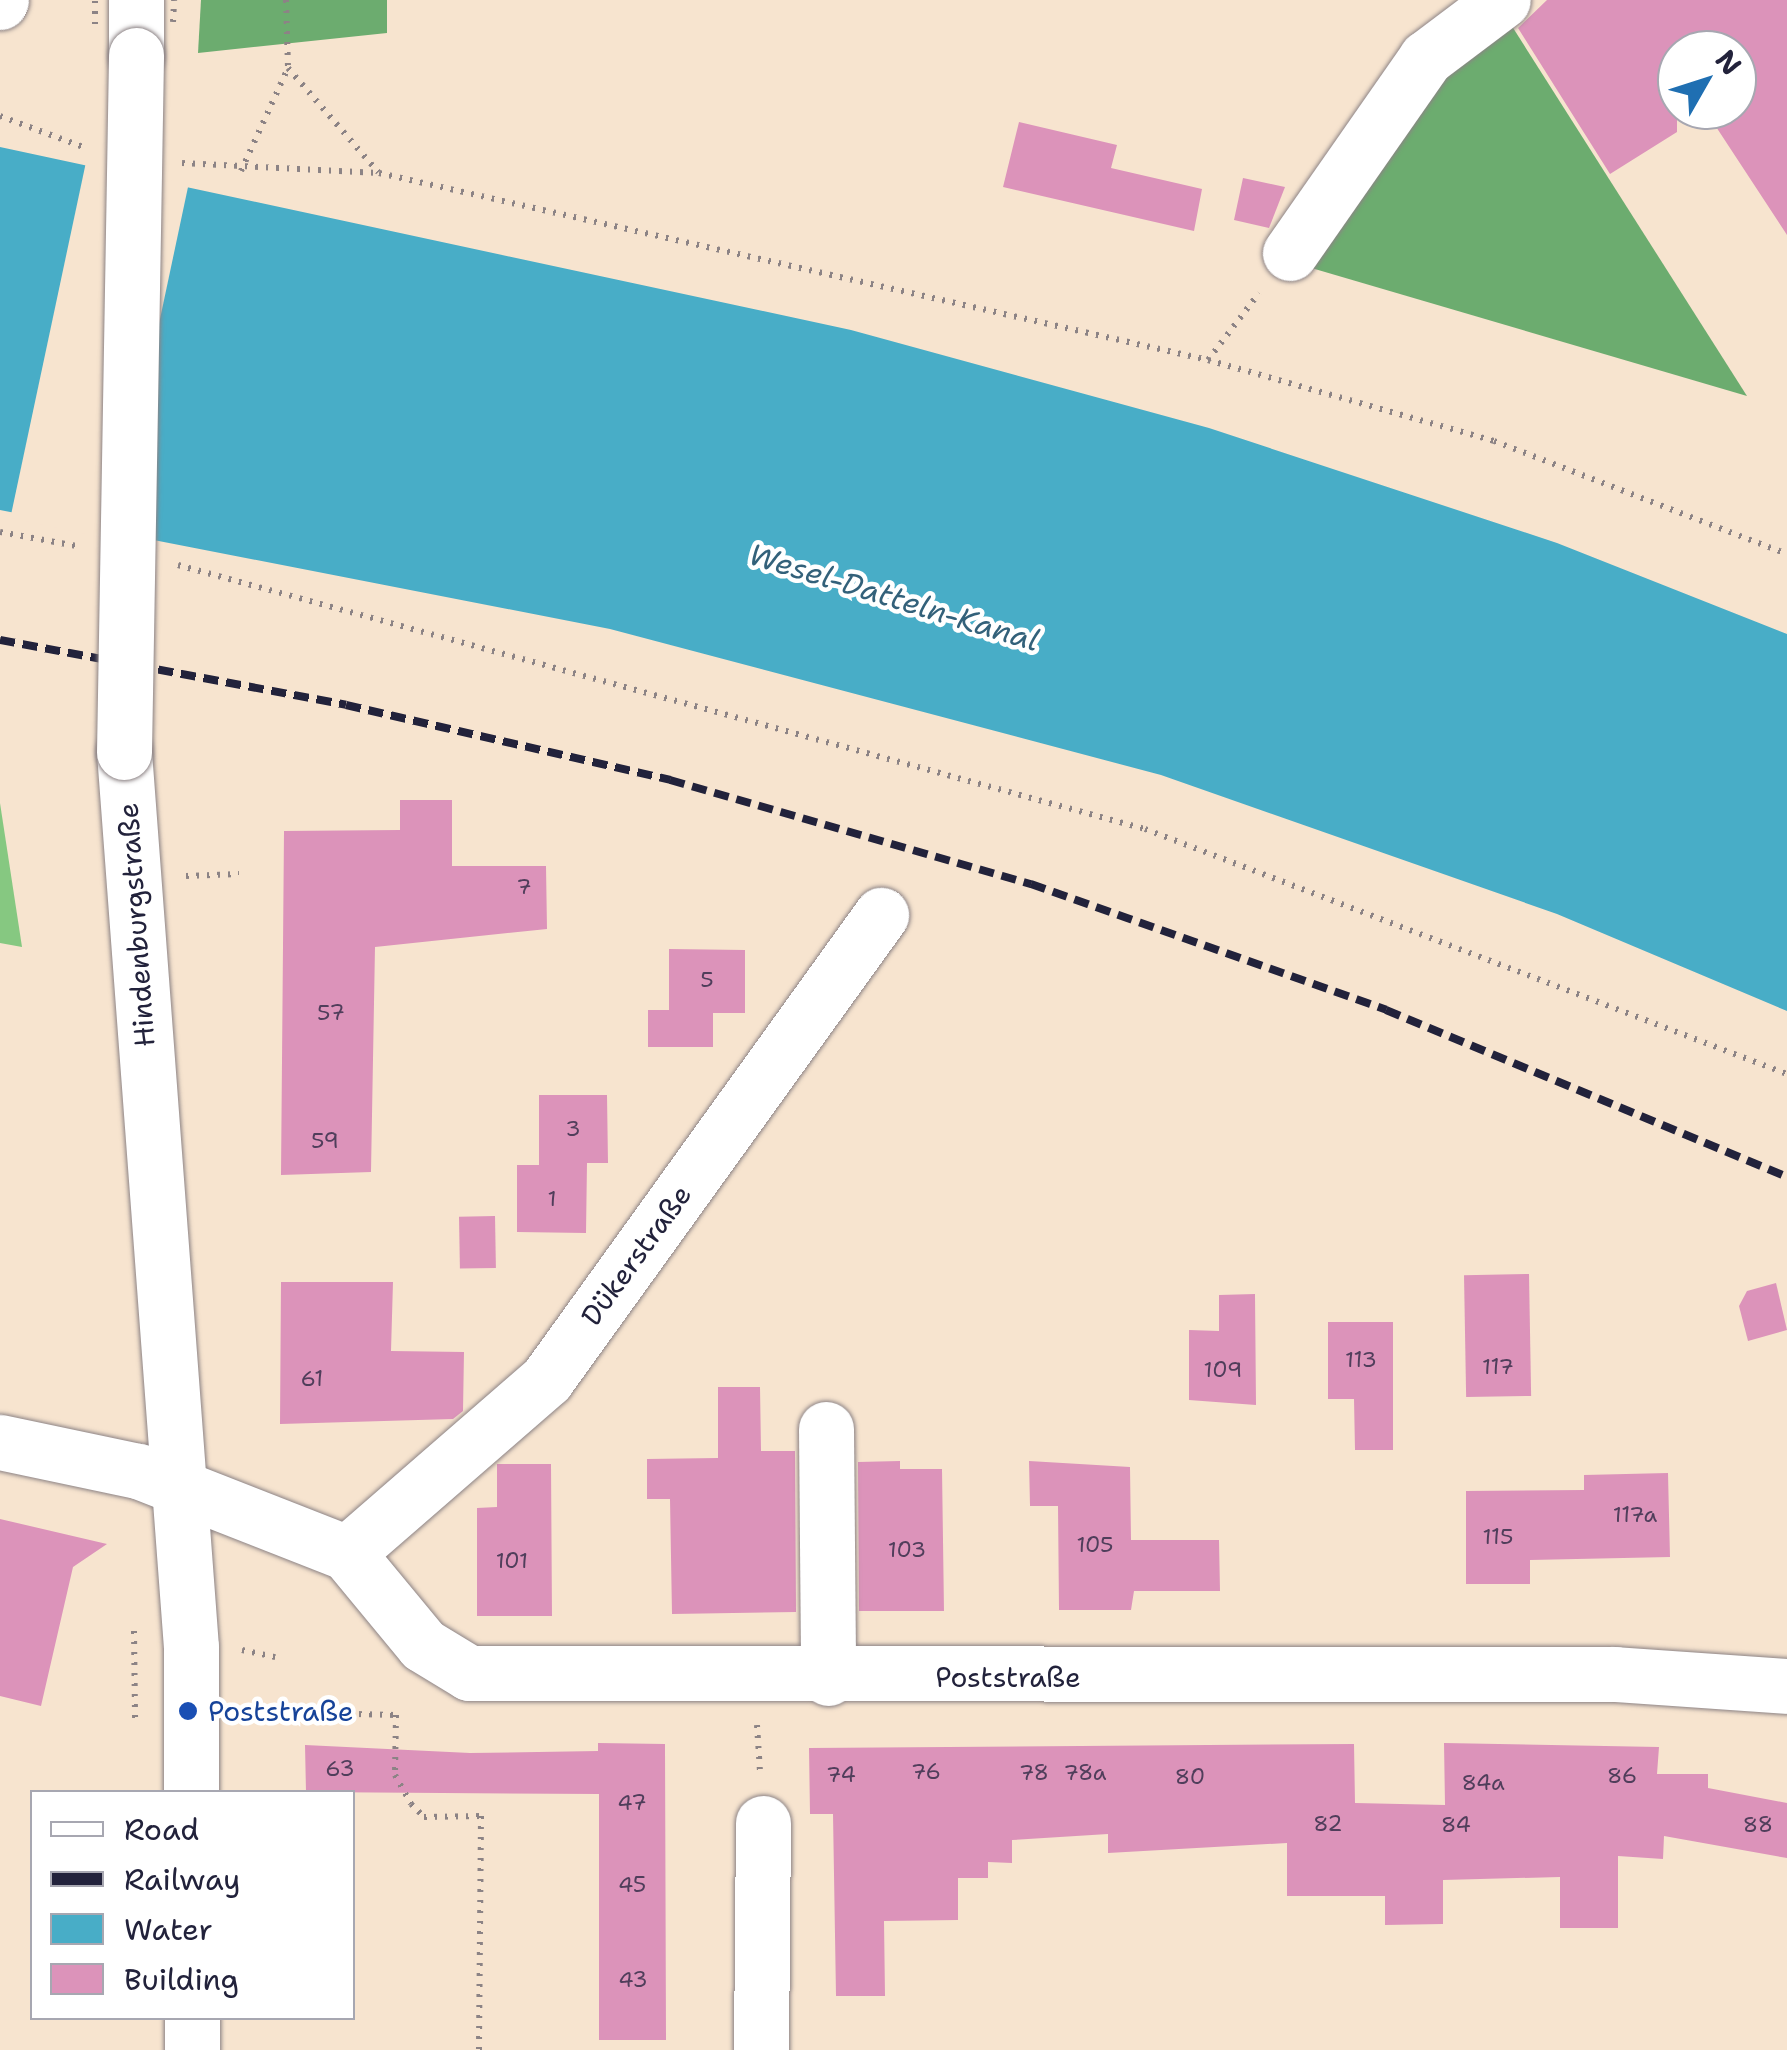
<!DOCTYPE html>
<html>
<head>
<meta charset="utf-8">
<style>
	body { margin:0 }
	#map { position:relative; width:1787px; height:2050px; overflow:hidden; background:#f7e4cf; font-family:"Shantell Sans",sans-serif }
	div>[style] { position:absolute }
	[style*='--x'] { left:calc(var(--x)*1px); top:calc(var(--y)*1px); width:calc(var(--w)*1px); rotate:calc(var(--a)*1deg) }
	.green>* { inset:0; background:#86c881 }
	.forest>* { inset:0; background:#6cac6f }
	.water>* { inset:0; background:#48adc7 }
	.pier>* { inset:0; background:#f7e4cf; transform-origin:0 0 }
	.building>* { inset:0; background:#dc93ba; transform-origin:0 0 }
	.path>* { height:6px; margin-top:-3px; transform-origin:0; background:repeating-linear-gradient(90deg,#8c8385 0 2.5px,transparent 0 10.5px) }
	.roads { filter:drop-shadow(0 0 2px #8c8385) drop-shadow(0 0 2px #8c8385) }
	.minor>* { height:55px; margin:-27.5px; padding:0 27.5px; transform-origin:27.5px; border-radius:27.5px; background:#fff }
	.major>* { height:55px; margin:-27.5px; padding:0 27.5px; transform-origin:27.5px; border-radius:27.5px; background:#fff }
	.rail>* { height:8px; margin-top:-4px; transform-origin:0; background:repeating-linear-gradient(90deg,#22223b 0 15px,transparent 0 23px) }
	.path-bridge>* { height:6px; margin-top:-3px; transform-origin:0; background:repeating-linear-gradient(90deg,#8c8385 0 2.5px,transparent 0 10.5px) }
	.bridges { filter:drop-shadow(0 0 2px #8c8385) drop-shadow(0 0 2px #8c8385) }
	.major-bridge>* { height:55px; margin:-27.5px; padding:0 27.5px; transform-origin:27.5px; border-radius:27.5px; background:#fff }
	.dots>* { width:28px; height:28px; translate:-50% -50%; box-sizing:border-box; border:5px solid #fff; border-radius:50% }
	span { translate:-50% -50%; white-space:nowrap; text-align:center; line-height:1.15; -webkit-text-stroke:9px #fff; paint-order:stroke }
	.number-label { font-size:22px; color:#503e5b }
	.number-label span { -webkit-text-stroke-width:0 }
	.street-label { font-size:28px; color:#22223b }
	.transit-label { font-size:28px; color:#164399 }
	.left { translate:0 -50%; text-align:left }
	.water-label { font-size:30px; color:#33617a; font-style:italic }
	.legend { position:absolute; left:30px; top:1790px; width:325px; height:230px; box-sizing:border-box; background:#fff; border:2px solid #a7a7b1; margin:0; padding:12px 18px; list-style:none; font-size:30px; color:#22223b }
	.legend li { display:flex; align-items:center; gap:20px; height:50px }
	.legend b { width:50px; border:2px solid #a7a7b1 }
	.north { position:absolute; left:1657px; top:30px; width:100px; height:100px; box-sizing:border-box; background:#fff; border:2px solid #a7a7b1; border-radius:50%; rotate:51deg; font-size:28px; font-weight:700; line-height:40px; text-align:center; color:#22223b }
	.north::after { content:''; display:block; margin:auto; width:35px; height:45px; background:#1f6fb2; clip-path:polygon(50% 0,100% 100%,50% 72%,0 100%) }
</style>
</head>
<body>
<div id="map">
	<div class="green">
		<i style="clip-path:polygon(0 803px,22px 947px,0 943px)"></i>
	</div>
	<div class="forest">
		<i style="clip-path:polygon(201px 0,387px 0,387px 33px,198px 53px)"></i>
		<i style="clip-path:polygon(1508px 20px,1747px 396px,1308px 267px,1445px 74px)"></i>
	</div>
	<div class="water">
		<i style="clip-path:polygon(0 147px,851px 330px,1209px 428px,1557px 543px,1787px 634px,1787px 1011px,1557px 914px,1161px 775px,610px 629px,0 510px)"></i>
	</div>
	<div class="pier">
		<i style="left:86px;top:162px;width:105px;height:364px;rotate:12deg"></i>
	</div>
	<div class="building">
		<i style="clip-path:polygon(1547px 0,1787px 0,1787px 235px,1705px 110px,1737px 110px,1737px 50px,1677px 50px,1677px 132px,1610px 174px,1518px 28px)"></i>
		<i style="clip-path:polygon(1019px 122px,1117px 145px,1111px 168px,1202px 189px,1194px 231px,1003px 187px)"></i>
		<i style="clip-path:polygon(1243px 178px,1285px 187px,1269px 228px,1234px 220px)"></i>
		<i style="clip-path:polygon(400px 800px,452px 800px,452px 866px,546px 866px,547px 929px,375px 947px,371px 1172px,281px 1175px,284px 831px,400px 830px)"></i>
		<i style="clip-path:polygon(669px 949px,745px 950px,745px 1013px,713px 1013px,713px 1047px,648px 1047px,648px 1010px,669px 1010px)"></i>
		<i style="clip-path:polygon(539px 1095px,607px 1095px,608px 1163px,587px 1163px,586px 1233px,517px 1232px,517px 1165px,539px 1165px)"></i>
		<i style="left:495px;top:1216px;width:52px;height:36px;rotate:89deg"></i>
		<i style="left:1529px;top:1274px;width:122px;height:65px;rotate:89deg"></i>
		<i style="clip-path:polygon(281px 1282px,393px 1282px,391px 1351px,464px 1352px,463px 1411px,453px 1419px,280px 1424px)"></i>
		<i style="clip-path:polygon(1776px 1283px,1787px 1330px,1748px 1341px,1739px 1306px,1747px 1291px)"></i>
		<i style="clip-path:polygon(1255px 1294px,1256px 1405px,1189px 1400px,1189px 1330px,1219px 1331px,1219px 1295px)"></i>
		<i style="clip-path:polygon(1328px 1322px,1393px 1322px,1393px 1450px,1355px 1450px,1354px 1399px,1328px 1399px)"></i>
		<i style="clip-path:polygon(718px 1387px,760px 1387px,761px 1451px,795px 1451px,796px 1612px,672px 1614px,670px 1499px,647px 1499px,647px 1459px,718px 1458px)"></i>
		<i style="clip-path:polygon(900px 1461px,900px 1469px,942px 1469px,944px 1611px,859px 1611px,858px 1462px)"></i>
		<i style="clip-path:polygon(1029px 1461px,1130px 1467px,1131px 1540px,1219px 1540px,1220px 1591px,1134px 1591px,1131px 1610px,1059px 1610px,1058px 1506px,1030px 1506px)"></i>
		<i style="clip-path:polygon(497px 1464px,551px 1464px,552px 1616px,477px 1616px,477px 1508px,497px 1507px)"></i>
		<i style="clip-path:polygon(1668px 1473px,1670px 1557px,1530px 1560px,1530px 1584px,1466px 1584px,1466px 1491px,1584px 1490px,1584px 1475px)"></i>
		<i style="clip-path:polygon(0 1519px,107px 1544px,73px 1567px,41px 1706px,0 1696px)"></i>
		<i style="clip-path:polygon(598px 1743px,665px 1744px,666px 2040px,599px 2040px,599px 1794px,306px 1792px,305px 1745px,470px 1753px,598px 1751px)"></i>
		<i style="clip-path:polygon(1444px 1743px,1659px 1747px,1657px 1774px,1708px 1774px,1708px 1788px,1787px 1803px,1787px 1858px,1664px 1836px,1663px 1859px,1618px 1856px,1618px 1928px,1560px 1928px,1560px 1877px,1443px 1880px,1443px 1924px,1385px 1925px,1385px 1896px,1287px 1896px,1287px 1843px,1108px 1853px,1108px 1834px,1012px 1840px,1012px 1863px,988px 1862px,988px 1878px,958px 1878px,958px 1920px,884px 1921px,885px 1996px,836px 1996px,833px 1814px,810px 1814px,809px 1748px,1354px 1744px,1355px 1803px,1445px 1805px)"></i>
	</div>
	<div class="path">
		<i style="--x:286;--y:0;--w:68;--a:88.3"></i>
		<i style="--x:288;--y:68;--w:138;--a:49.1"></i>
		<i style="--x:0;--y:116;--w:92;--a:20.4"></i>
		<i style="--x:182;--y:163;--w:197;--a:2.9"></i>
		<i style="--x:379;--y:173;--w:850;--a:12.71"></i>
		<i style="--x:1208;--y:360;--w:297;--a:15.8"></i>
		<i style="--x:1494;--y:441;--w:314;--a:21.1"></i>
		<i style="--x:241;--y:171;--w:113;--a:-65.5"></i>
		<i style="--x:1208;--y:360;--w:84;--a:-52.7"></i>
		<i style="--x:0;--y:532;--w:78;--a:10.3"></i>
		<i style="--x:178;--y:565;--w:1002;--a:15.27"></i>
		<i style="--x:1145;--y:829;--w:687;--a:20.89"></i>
		<i style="--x:186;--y:876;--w:53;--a:-2.2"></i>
		<i style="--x:134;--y:1631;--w:88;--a:89.3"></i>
		<i style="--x:242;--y:1650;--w:34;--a:12"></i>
		<i style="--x:275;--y:1712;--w:121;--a:1.4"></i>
		<i style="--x:396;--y:1715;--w:60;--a:91"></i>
		<i style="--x:395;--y:1775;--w:33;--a:61"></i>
		<i style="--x:411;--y:1804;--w:18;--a:45"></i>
		<i style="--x:424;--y:1817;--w:57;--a:-1"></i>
		<i style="--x:481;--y:1816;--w:234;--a:90.5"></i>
		<i style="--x:757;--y:1725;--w:47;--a:86.3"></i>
	</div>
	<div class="roads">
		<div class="minor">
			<i style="--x:0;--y:2;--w:2;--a:-63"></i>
			<i style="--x:1290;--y:253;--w:238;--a:-55.1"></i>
			<i style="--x:1426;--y:58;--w:96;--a:-37"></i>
			<i style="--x:826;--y:1429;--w:249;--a:89.5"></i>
			<i style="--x:0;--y:1442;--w:141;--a:11.9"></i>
			<i style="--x:138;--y:1471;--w:225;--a:21.4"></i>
			<i style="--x:347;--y:1553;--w:119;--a:50.4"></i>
			<i style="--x:423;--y:1645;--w:54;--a:31.3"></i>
			<i style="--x:469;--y:1673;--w:1146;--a:0.05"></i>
			<i style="--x:1615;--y:1674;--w:172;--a:4"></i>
			<i style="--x:347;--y:1553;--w:265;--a:-41"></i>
			<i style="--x:547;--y:1379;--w:572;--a:-54.25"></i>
			<i style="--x:761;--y:2050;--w:227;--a:-89.5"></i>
		</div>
		<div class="major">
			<i style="--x:136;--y:55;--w:55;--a:-90"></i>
			<i style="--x:124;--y:752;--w:898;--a:85.72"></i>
			<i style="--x:191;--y:1647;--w:145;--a:90"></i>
			<i style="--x:192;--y:2018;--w:32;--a:90"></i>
		</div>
	</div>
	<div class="rail">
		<i style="--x:0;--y:640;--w:352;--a:10.6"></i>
		<i style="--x:346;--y:705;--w:333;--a:13"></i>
		<i style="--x:670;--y:780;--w:376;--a:16.1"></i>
		<i style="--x:1031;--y:884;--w:377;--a:19.5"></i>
		<i style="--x:1386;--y:1010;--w:434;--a:22.6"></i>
	</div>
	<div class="path-bridge">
		<i style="--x:173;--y:22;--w:22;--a:-87"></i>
		<i style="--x:95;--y:24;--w:24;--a:-90"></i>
	</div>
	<div class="bridges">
		<div class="major-bridge">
			<i style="--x:124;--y:752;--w:697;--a:-89.01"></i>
		</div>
	</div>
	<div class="dots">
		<i style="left:188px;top:1711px;background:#1a4fb4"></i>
	</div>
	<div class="number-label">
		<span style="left:524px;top:887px">7</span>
		<span style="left:707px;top:980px">5</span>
		<span style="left:331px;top:1013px">57</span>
		<span style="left:573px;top:1129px">3</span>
		<span style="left:325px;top:1141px">59</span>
		<span style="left:552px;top:1199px">1</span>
		<span style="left:1361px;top:1360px">113</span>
		<span style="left:1498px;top:1367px">117</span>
		<span style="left:1223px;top:1370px">109</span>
		<span style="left:312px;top:1379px">61</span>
		<span style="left:1635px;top:1515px">117a</span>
		<span style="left:1498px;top:1537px">115</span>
		<span style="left:1095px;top:1545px">105</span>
		<span style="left:907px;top:1550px">103</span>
		<span style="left:512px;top:1561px">101</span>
		<span style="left:340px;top:1769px">63</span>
		<span style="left:926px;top:1772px">76</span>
		<span style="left:1034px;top:1773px">78</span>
		<span style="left:1085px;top:1773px">78a</span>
		<span style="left:841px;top:1775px">74</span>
		<span style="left:1622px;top:1776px">86</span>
		<span style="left:1190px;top:1777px">80</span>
		<span style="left:1483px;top:1783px">84a</span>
		<span style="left:632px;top:1803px">47</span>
		<span style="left:1328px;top:1824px">82</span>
		<span style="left:1456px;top:1825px">84</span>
		<span style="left:1758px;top:1825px">88</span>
		<span style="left:632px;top:1885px">45</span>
		<span style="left:633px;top:1980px">43</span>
	</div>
	<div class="street-label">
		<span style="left:136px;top:925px;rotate:-94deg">Hindenburgstraße</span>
		<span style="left:636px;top:1255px;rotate:-54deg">Dükerstraße</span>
		<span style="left:1008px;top:1677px">Poststraße</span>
	</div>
	<div class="transit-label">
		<span class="left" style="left:208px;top:1711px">Poststraße</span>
	</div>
	<div class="water-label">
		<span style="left:894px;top:598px;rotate:17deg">Wesel-Datteln-Kanal</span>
	</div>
	<ul class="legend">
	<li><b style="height:12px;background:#fff"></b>Road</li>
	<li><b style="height:12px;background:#22223b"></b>Railway</li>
	<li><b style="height:28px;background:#48adc7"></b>Water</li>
	<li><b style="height:28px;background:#dc93ba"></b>Building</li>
	</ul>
	<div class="north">N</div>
</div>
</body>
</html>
